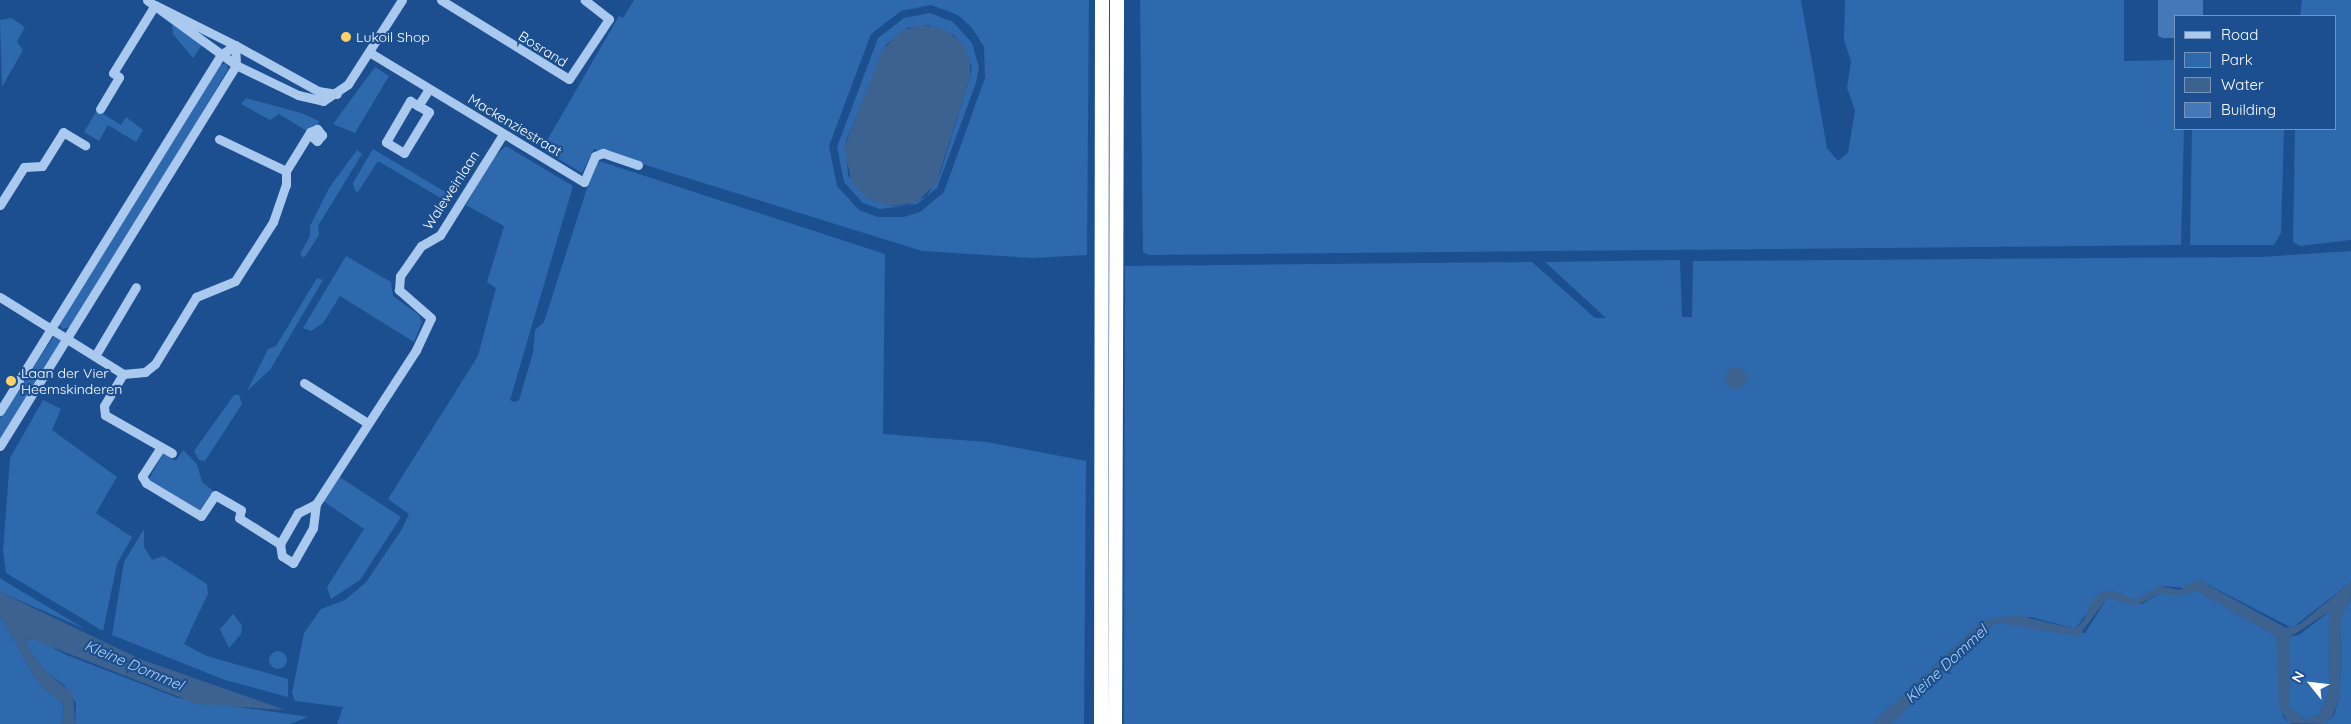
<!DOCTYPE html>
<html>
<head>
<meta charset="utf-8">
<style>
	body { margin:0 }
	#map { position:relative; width:2351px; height:724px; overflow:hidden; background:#1b4f8f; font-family:Quicksand,sans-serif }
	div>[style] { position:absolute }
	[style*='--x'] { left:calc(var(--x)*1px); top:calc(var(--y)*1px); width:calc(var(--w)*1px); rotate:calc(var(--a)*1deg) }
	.green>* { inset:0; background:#2e69ad }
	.round { border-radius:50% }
	.water>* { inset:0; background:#3c6290 }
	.building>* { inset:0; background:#4478b7 }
	.minor>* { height:9px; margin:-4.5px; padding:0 4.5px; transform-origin:4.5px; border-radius:4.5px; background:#a9c9ee }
	.highway>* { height:14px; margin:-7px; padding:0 7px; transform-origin:7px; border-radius:7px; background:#fff }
	.dots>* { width:14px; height:14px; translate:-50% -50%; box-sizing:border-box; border:2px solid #1b4f8f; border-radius:50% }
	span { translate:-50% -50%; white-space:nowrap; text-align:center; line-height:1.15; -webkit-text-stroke:4.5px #1b4f8f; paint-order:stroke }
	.poi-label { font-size:14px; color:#fff }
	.left { translate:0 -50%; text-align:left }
	.street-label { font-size:14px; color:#fff }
	.water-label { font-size:15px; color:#b5d3f5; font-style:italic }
	.legend { position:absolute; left:2174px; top:15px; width:162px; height:115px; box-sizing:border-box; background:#1b4f8f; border:1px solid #7695bc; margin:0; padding:6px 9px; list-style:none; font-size:15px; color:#fff }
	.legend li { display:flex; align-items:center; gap:10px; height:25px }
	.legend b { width:25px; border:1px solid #7695bc }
	.north { position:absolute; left:2286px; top:659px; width:50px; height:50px; -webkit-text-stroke:4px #1b4f8f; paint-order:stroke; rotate:299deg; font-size:14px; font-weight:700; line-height:20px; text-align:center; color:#fff }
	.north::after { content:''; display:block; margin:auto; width:18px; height:22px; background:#fff; clip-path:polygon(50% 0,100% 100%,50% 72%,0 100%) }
</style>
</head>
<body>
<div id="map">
	<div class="green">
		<i style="clip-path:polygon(evenodd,634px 0,1089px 0,1087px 255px,1032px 258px,922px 251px,594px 149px,582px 173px,542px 149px,619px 16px,623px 18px,634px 0,931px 5px,958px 15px,972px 28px,984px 47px,985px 78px,944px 192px,920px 212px,904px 217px,878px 217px,859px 210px,837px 186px,829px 146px,871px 34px,901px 11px,931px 5px)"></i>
		<i style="clip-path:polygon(1140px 0,1801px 0,1827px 148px,1838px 161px,1848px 153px,1855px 110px,1847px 88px,1851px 61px,1844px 40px,1845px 0,2124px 0,2124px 61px,2175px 60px,2175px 129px,2184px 129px,2181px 245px,1149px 255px,1143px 252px)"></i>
		<i style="clip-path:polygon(2302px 0,2351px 0,2351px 240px,2300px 246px,2293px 242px,2295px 129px,2335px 129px,2335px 16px,2300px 16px)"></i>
		<i style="clip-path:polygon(evenodd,930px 13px,953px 22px,972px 43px,979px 67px,976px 83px,937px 188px,917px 204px,880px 209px,863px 203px,844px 182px,837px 147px,878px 38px,904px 18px,930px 13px,928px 25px,955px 36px,972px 66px,970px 77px,940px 174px,927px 196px,908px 205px,887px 206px,848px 176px,846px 141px,886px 45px,907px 28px,928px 25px)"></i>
		<i style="clip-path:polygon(11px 18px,25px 27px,17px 42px,23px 50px,2px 87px,0 20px)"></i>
		<i style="clip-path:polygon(172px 24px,202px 45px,193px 58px,173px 34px)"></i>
		<i style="clip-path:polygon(226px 63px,228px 69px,195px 125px,70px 327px,62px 329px,59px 323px,219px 65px)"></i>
		<i style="clip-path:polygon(375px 67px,389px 76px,355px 133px,333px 124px)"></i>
		<i style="clip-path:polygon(246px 98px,301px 113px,319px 121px,318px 126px,307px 131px,279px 114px,270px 120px,241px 104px)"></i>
		<i style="clip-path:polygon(97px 110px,121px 125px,126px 117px,143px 130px,136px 142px,108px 125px,99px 141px,84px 132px)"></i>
		<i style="clip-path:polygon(2192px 129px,2284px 129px,2281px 233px,2274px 245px,2190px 245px)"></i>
		<i style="clip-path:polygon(506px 146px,573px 186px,510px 400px,514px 402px,519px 400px,533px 353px,535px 330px,544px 322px,596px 160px,885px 254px,883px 434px,987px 442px,1086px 461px,1084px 724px,337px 724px,343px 707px,295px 701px,292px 693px,304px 633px,321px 609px,345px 600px,366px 582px,402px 529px,409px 514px,388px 499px,478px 356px,496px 288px,487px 282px,504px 226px,466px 205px,493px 158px)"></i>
		<i style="clip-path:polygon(373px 149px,447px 193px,444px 200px,378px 161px,358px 192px,355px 191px,353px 183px)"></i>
		<i style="clip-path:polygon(357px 150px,362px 154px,318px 226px,319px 235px,304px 258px,300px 254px,310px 236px,310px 226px,329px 188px)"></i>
		<i style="clip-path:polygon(2351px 251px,2351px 582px,2292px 628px,2197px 579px,2184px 588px,2163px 586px,2135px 600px,2112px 591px,2103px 592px,2075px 629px,2032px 617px,1983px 620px,1872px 724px,1124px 724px,1125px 266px,1532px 262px,1595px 318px,1606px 318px,1545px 262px,1680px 260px,1682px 317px,1692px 317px,1693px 261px,2260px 257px)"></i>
		<i style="clip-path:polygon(346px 256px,391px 282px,393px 296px,419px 315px,422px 322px,414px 342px,340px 296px,323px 323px,311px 331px,303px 328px)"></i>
		<i style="clip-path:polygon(317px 278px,323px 280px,270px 370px,247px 391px,268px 349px,276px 346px)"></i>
		<i style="clip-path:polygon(54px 336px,61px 341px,0 442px,0 418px)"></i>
		<i style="clip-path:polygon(234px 395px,239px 395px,242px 404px,205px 461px,199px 460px,194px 451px)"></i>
		<i style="clip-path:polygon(43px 400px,61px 409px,52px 430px,117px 477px,96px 513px,132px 537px,117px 564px,103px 631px,6px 573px,3px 551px,10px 458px)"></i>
		<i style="clip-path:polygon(183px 450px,197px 464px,202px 482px,213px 491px,199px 511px,148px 481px,163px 453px,176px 461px)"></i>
		<i style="clip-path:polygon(338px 476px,401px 517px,360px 580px,331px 599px,327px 587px,364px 529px,323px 501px)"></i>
		<i style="clip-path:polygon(144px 529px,144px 547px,152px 560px,163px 556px,207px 584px,208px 594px,184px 644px,207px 656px,288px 679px,288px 697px,225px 680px,112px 635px,124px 562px)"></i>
		<i style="clip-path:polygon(0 578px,6px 582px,85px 629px,0 592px)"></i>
		<i style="clip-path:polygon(2197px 591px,2276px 636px,2283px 717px,2291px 724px,1890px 724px,1978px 636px,1998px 622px,2085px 633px,2107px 598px,2142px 604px,2159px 594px)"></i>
		<i style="clip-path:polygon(2351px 598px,2351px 724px,2324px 724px,2334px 715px,2340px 696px,2341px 618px)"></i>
		<i style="clip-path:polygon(2330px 611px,2329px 691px,2319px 715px,2304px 719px,2290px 707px,2290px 637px,2299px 635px)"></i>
		<i style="clip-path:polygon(233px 614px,242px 625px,241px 634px,229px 648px,220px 629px)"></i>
		<i style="clip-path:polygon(0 616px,39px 684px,64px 705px,62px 724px,0 724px)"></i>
		<i style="clip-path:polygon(34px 637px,64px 654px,178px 698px,308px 717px,290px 724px,75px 724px,76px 703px,64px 685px,44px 670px,28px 647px,27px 641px)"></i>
		<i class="round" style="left:269px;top:651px;width:18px;height:18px"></i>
	</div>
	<div class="water">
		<i style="clip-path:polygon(921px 25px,941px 28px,960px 41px,970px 59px,970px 77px,936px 184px,915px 203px,887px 206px,867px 198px,852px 183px,844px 148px,882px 51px,901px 31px)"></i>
		<i class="round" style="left:1725px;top:367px;width:22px;height:22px"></i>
		<i style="clip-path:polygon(evenodd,2197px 579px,2286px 628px,2300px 624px,2351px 582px,2351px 598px,2341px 618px,2340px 696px,2333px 715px,2324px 724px,2289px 723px,2279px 708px,2276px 636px,2197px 591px,2180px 596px,2159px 594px,2135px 606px,2107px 598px,2078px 637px,1998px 622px,1978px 636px,1901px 715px,1890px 724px,1872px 724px,1983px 620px,2016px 615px,2075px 629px,2084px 620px,2092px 600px,2102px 592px,2112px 590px,2135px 600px,2159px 586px,2180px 590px,2197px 579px,2330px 611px,2329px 691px,2319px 715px,2304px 719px,2290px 707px,2290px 637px,2330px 611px)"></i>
		<i style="clip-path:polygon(0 592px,140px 659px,285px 710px,197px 704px,29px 638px,28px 647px,44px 670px,73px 694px,75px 724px,62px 724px,64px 705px,39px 684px,0 616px)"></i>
	</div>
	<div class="building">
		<i style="clip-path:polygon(2158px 0,2203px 0,2203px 16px,2175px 16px,2175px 38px,2163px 38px,2158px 36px)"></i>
	</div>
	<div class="minor">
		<i style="--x:147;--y:0;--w:110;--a:36.1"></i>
		<i style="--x:236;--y:65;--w:69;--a:25.8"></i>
		<i style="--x:298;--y:95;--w:26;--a:13"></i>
		<i style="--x:323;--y:101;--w:30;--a:-34"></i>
		<i style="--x:348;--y:84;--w:100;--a:-57.3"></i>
		<i style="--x:441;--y:0;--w:150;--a:31.7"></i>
		<i style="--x:569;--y:79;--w:72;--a:-56.3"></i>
		<i style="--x:609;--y:19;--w:31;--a:-142"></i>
		<i style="--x:157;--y:6;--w:87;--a:26.6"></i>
		<i style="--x:235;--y:45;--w:20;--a:87"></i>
		<i style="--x:369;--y:52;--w:251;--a:31.2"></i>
		<i style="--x:584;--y:182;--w:28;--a:-67"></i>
		<i style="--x:595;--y:156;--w:9;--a:-21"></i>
		<i style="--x:603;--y:153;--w:37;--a:19"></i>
		<i style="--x:410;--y:101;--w:22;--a:30"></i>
		<i style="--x:429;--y:112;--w:48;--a:121.4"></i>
		<i style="--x:404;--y:153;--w:21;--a:-149"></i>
		<i style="--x:386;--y:142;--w:48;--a:-59.7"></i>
		<i style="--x:418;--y:106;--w:20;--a:-57"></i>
		<i style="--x:100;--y:109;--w:37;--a:-59"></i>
		<i style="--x:119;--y:77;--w:7;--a:-146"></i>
		<i style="--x:113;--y:73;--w:80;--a:-58.3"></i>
		<i style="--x:219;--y:139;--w:74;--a:25.5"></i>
		<i style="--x:0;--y:205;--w:45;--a:-57.7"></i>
		<i style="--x:24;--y:167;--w:18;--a:-3"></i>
		<i style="--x:42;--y:166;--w:40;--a:-58"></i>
		<i style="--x:63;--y:132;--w:26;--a:31"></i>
		<i style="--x:0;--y:297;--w:145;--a:32"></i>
		<i style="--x:123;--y:374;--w:22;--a:-5"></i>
		<i style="--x:145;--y:372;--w:13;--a:-39"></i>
		<i style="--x:155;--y:364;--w:79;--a:-58.5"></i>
		<i style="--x:196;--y:297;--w:42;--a:-22.3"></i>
		<i style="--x:235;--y:281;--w:70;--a:-57.2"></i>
		<i style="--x:273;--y:222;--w:39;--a:-71"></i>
		<i style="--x:286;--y:185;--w:14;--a:-90"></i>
		<i style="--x:286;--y:171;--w:46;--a:-58.4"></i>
		<i style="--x:310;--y:132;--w:8;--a:-23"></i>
		<i style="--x:317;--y:129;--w:8;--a:50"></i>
		<i style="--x:322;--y:135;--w:8;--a:130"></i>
		<i style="--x:317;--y:141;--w:9;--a:-139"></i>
		<i style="--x:95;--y:356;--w:80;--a:-59.3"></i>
		<i style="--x:123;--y:374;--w:37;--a:121"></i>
		<i style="--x:104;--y:406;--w:9;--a:84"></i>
		<i style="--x:105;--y:415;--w:77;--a:29.6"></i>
		<i style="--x:304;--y:383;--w:73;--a:32.2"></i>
		<i style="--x:0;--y:411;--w:419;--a:-58.2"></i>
		<i style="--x:221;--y:55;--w:17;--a:-36"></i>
		<i style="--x:235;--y:45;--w:95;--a:29"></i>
		<i style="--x:318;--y:91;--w:19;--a:9"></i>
		<i style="--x:0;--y:446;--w:448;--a:-58.2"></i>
		<i style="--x:161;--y:447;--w:35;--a:123"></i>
		<i style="--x:142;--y:476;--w:8;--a:60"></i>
		<i style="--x:146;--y:483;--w:64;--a:31"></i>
		<i style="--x:201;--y:516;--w:25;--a:-56"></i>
		<i style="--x:215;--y:495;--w:30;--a:30"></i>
		<i style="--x:241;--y:510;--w:8;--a:104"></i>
		<i style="--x:239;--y:518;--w:49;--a:32.4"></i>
		<i style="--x:280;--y:544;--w:36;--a:-60"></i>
		<i style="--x:298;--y:513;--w:20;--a:-27"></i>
		<i style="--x:316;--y:504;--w:184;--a:-57"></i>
		<i style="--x:416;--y:350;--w:35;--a:-65"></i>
		<i style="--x:431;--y:318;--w:43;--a:-138.8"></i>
		<i style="--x:399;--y:290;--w:14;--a:-86"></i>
		<i style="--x:400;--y:276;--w:37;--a:-55"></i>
		<i style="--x:421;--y:246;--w:22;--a:-30"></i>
		<i style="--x:440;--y:235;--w:119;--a:-58"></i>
		<i style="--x:280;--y:544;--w:12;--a:81"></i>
		<i style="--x:282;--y:556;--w:13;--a:32"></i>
		<i style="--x:293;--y:563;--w:40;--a:-60.3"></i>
		<i style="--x:313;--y:528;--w:24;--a:-83"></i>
	</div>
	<div class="highway">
		<i style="--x:1101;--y:724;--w:724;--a:-89.92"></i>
		<i style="--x:1115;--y:724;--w:724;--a:-89.84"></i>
	</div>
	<div class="dots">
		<i style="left:346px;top:37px;background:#ffd166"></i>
		<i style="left:11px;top:381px;background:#ffd166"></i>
	</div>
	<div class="poi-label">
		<span class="left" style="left:356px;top:37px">Lukoil Shop</span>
		<span class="left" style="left:21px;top:381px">Laan der Vier<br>Heemskinderen</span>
	</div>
	<div class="street-label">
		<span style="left:543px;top:49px;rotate:32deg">Bosrand</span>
		<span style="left:515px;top:125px;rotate:31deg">Mackenziestraat</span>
		<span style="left:451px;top:190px;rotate:-57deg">Waleweinlaan</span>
	</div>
	<div class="water-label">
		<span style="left:1946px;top:664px;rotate:-43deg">Kleine Dommel</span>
		<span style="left:134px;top:665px;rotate:23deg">Kleine Dommel</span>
	</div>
	<ul class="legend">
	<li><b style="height:6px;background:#a9c9ee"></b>Road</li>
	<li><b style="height:14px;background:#2e69ad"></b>Park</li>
	<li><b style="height:14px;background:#3c6290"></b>Water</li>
	<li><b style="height:14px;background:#4478b7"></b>Building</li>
	</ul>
	<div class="north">N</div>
</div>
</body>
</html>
